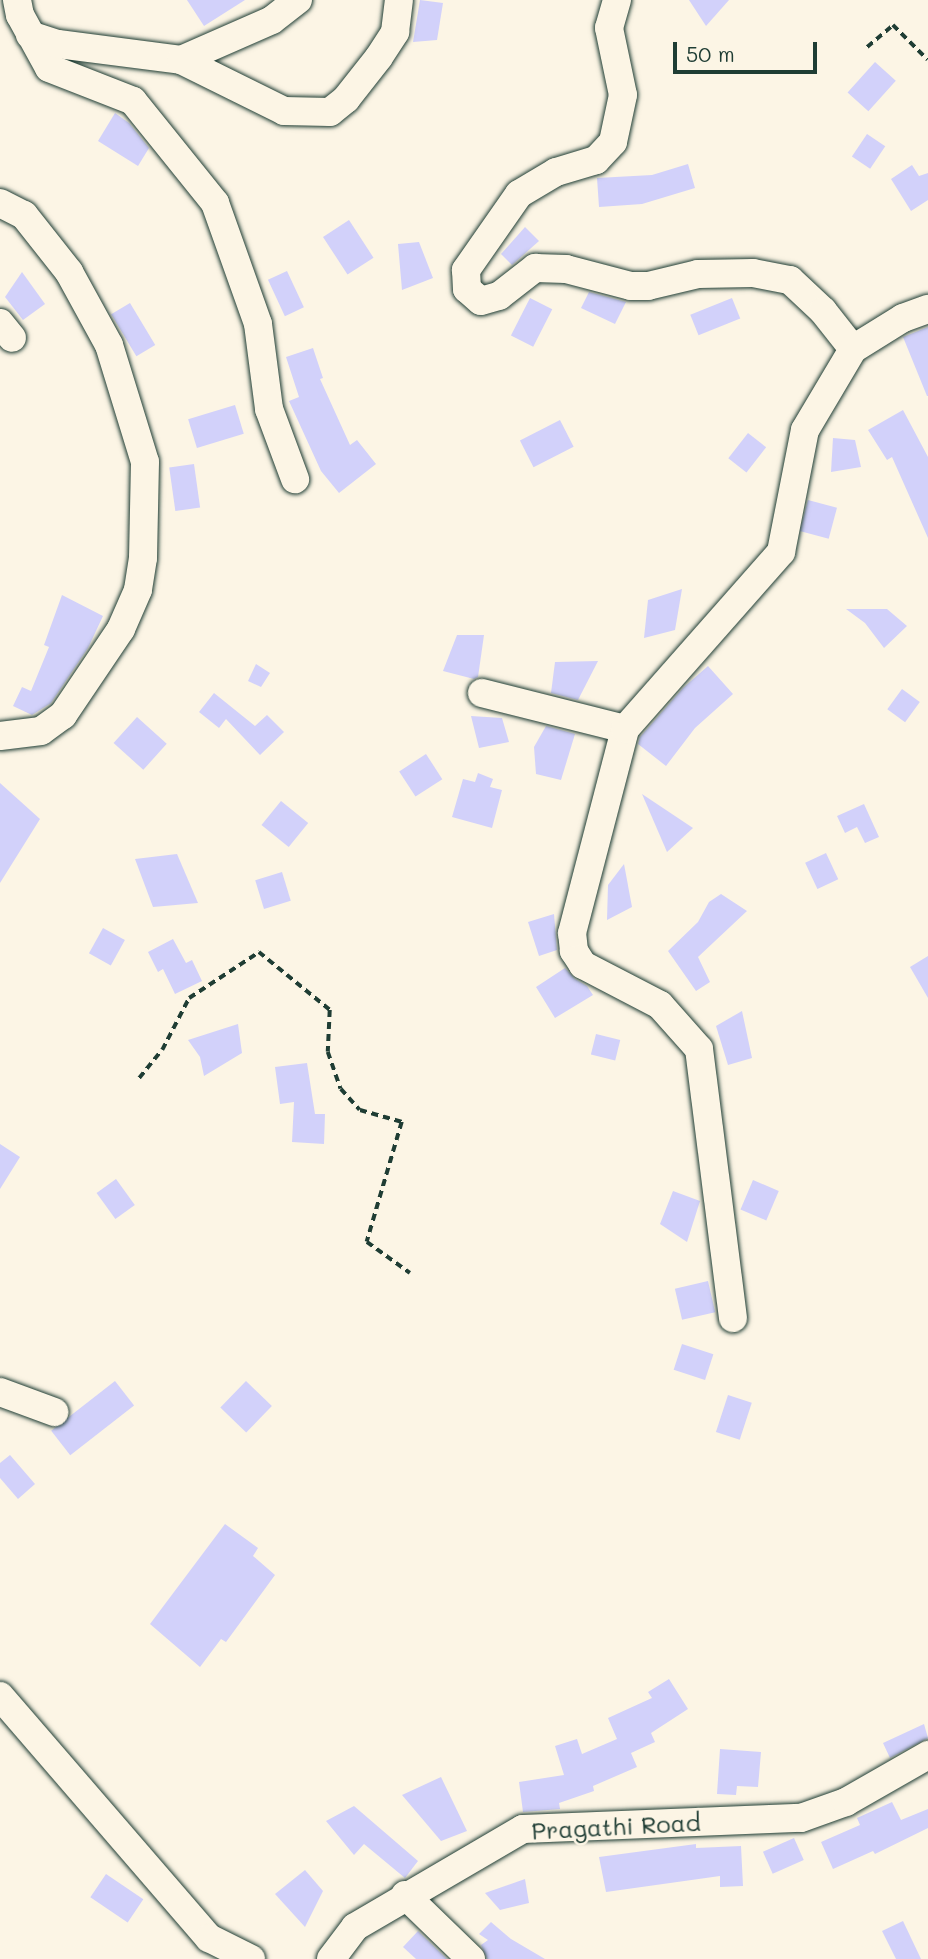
<!DOCTYPE html>
<html>
<head>
<meta charset="utf-8">
<style>
	body { margin:0 }
	#map { position:relative; width:928px; height:1959px; overflow:hidden; background:#fcf5e5; font-family:Mali,sans-serif }
	div>[style] { position:absolute }
	[style*='--x'] { left:calc(var(--x)*1px); top:calc(var(--y)*1px); width:calc(var(--w)*1px); rotate:calc(var(--a)*1deg) }
	.building>* { inset:0; background:#d2d1fa; transform-origin:0 0 }
	.path>* { height:3.5px; margin-top:-1.75px; transform-origin:0; background:repeating-linear-gradient(90deg,#1f3d34 0 7px,transparent 0 12px) }
	.roads { filter:drop-shadow(0 0 2px #1f3d34) drop-shadow(0 0 2px #1f3d34) }
	.minor>* { height:28px; margin:-14px; padding:0 14px; transform-origin:14px; border-radius:14px; background:#fcf5e5 }
	span { translate:-50% -50%; white-space:nowrap; text-align:center; line-height:1.15; -webkit-text-stroke:5px #fcf5e5; paint-order:stroke }
	.street-label { font-size:24px; color:#1f3d34 }
	.scale { position:absolute; left:673px; top:42px; width:144px; height:32px; box-sizing:border-box; border:4px solid #1f3d34; border-top:0; padding-left:9px; font-size:21px; line-height:24px; white-space:nowrap; color:#1f3d34; -webkit-text-stroke:5px #fcf5e5; paint-order:stroke }
</style>
</head>
<body>
<div id="map">
	<div class="building">
		<i style="clip-path:polygon(187px 0,245px 0,204px 26px)"></i>
		<i style="clip-path:polygon(420px 0,443px 3px,437px 40px,413px 42px)"></i>
		<i style="clip-path:polygon(689px 0,729px 0,706px 26px)"></i>
		<i style="left:875px;top:62px;width:28px;height:41px;rotate:42deg"></i>
		<i style="clip-path:polygon(115px 113px,129px 123px,149px 148px,138px 166px,98px 141px)"></i>
		<i style="left:867px;top:134px;width:22px;height:27px;rotate:34deg"></i>
		<i style="clip-path:polygon(688px 164px,695px 188px,642px 204px,599px 207px,597px 178px,652px 175px)"></i>
		<i style="clip-path:polygon(912px 165px,919px 176px,928px 173px,928px 200px,911px 211px,891px 179px)"></i>
		<i style="left:349px;top:220px;width:45px;height:31px;rotate:57deg"></i>
		<i style="clip-path:polygon(525px 227px,539px 241px,512px 265px,501px 254px)"></i>
		<i style="clip-path:polygon(419px 242px,433px 278px,402px 290px,398px 244px)"></i>
		<i style="left:287px;top:271px;width:40px;height:21px;rotate:65deg"></i>
		<i style="clip-path:polygon(22px 272px,45px 304px,23px 320px,5px 297px)"></i>
		<i style="clip-path:polygon(589px 292px,626px 302px,615px 324px,581px 308px)"></i>
		<i style="left:530px;top:298px;width:25px;height:42px;rotate:27deg"></i>
		<i style="left:732px;top:298px;width:22px;height:45px;rotate:68deg"></i>
		<i style="left:130px;top:303px;width:49px;height:22px;rotate:59deg"></i>
		<i style="clip-path:polygon(928px 327px,928px 396px,927px 396px,903px 337px)"></i>
		<i style="clip-path:polygon(313px 348px,323px 378px,320px 379px,350px 445px,357px 440px,376px 464px,339px 493px,321px 471px,289px 401px,299px 397px,286px 357px)"></i>
		<i style="left:235px;top:405px;width:30px;height:49px;rotate:73deg"></i>
		<i style="clip-path:polygon(903px 410px,928px 457px,928px 538px,892px 457px,887px 460px,868px 430px)"></i>
		<i style="left:560px;top:420px;width:30px;height:45px;rotate:63deg"></i>
		<i style="left:748px;top:433px;width:23px;height:32px;rotate:38deg"></i>
		<i style="clip-path:polygon(833px 438px,855px 440px,861px 467px,831px 472px)"></i>
		<i style="left:194px;top:464px;width:44px;height:25px;rotate:82deg"></i>
		<i style="left:808px;top:500px;width:30px;height:32px;rotate:15deg"></i>
		<i style="clip-path:polygon(682px 589px,675px 630px,644px 638px,648px 600px)"></i>
		<i style="clip-path:polygon(62px 595px,103px 616px,88px 648px,51px 703px,32px 715px,13px 706px,22px 687px,31px 691px,49px 647px,44px 645px)"></i>
		<i style="clip-path:polygon(846px 609px,887px 609px,907px 626px,884px 648px,865px 623px)"></i>
		<i style="clip-path:polygon(457px 635px,484px 635px,478px 677px,474px 679px,443px 671px)"></i>
		<i style="clip-path:polygon(598px 661px,578px 700px,551px 693px,555px 662px)"></i>
		<i style="clip-path:polygon(256px 664px,270px 673px,261px 687px,248px 681px)"></i>
		<i style="clip-path:polygon(708px 666px,733px 694px,695px 728px,666px 766px,638px 744px,640px 737px,683px 688px)"></i>
		<i style="left:902px;top:689px;width:22px;height:25px;rotate:36deg"></i>
		<i style="clip-path:polygon(214px 693px,255px 726px,267px 715px,284px 732px,260px 755px,226px 719px,219px 728px,199px 712px)"></i>
		<i style="clip-path:polygon(471px 716px,502px 718px,509px 742px,479px 748px)"></i>
		<i style="left:137px;top:717px;width:40px;height:35px;rotate:42deg"></i>
		<i style="clip-path:polygon(546px 726px,575px 734px,561px 780px,536px 774px,534px 747px)"></i>
		<i style="left:426px;top:754px;width:30px;height:32px;rotate:57deg"></i>
		<i style="clip-path:polygon(478px 773px,493px 779px,490px 787px,502px 790px,492px 828px,452px 817px,463px 779px,475px 782px)"></i>
		<i style="clip-path:polygon(0 783px,40px 819px,0 883px)"></i>
		<i style="clip-path:polygon(642px 794px,693px 828px,667px 852px)"></i>
		<i style="left:281px;top:801px;width:35px;height:31px;rotate:39deg"></i>
		<i style="clip-path:polygon(864px 804px,879px 837px,865px 843px,857px 827px,845px 833px,837px 816px)"></i>
		<i style="left:826px;top:853px;width:29px;height:23px;rotate:65deg"></i>
		<i style="clip-path:polygon(177px 854px,198px 903px,153px 907px,135px 859px)"></i>
		<i style="clip-path:polygon(624px 864px,632px 907px,607px 920px,608px 885px)"></i>
		<i style="left:282px;top:872px;width:30px;height:28px;rotate:73deg"></i>
		<i style="clip-path:polygon(721px 894px,747px 911px,698px 957px,710px 982px,696px 991px,668px 951px,698px 922px,709px 902px)"></i>
		<i style="clip-path:polygon(554px 914px,557px 950px,539px 956px,528px 922px)"></i>
		<i style="left:103px;top:928px;width:25px;height:29px;rotate:29deg"></i>
		<i style="clip-path:polygon(173px 939px,186px 963px,192px 960px,202px 981px,175px 994px,163px 969px,158px 972px,148px 952px)"></i>
		<i style="clip-path:polygon(928px 956px,928px 998px,910px 967px)"></i>
		<i style="clip-path:polygon(565px 968px,575px 979px,587px 986px,593px 995px,555px 1018px,536px 987px)"></i>
		<i style="clip-path:polygon(742px 1011px,752px 1058px,728px 1065px,716px 1026px)"></i>
		<i style="clip-path:polygon(238px 1024px,242px 1053px,204px 1076px,200px 1057px,188px 1040px)"></i>
		<i style="left:596px;top:1034px;width:25px;height:21px;rotate:14deg"></i>
		<i style="clip-path:polygon(307px 1063px,315px 1114px,325px 1114px,324px 1144px,292px 1142px,294px 1102px,280px 1104px,275px 1067px)"></i>
		<i style="clip-path:polygon(0 1144px,20px 1157px,0 1189px)"></i>
		<i style="left:116px;top:1179px;width:32px;height:24px;rotate:54deg"></i>
		<i style="left:753px;top:1180px;width:28px;height:32px;rotate:23deg"></i>
		<i style="clip-path:polygon(673px 1191px,700px 1201px,687px 1242px,660px 1224px)"></i>
		<i style="left:708px;top:1281px;width:32px;height:34px;rotate:77deg"></i>
		<i style="left:682px;top:1344px;width:33px;height:27px;rotate:18deg"></i>
		<i style="left:115px;top:1381px;width:31px;height:81px;rotate:52deg"></i>
		<i style="left:246px;top:1381px;width:36px;height:37px;rotate:44deg"></i>
		<i style="left:728px;top:1395px;width:25px;height:39px;rotate:18deg"></i>
		<i style="clip-path:polygon(10px 1455px,35px 1484px,18px 1499px,0 1478px,0 1463px)"></i>
		<i style="clip-path:polygon(225px 1524px,258px 1548px,253px 1556px,275px 1575px,226px 1642px,221px 1639px,200px 1667px,150px 1624px)"></i>
		<i style="clip-path:polygon(669px 1679px,688px 1709px,651px 1733px,655px 1742px,631px 1753px,637px 1767px,593px 1786px,594px 1791px,559px 1803px,560px 1809px,523px 1812px,519px 1782px,564px 1775px,555px 1746px,577px 1739px,582px 1754px,617px 1739px,608px 1718px,652px 1698px,648px 1692px)"></i>
		<i style="clip-path:polygon(924px 1724px,928px 1738px,890px 1758px,883px 1743px)"></i>
		<i style="clip-path:polygon(720px 1749px,761px 1752px,758px 1787px,737px 1786px,736px 1795px,717px 1794px)"></i>
		<i style="clip-path:polygon(441px 1777px,467px 1831px,441px 1841px,402px 1795px)"></i>
		<i style="clip-path:polygon(892px 1802px,901px 1820px,928px 1809px,928px 1828px,875px 1854px,873px 1851px,833px 1869px,821px 1842px,860px 1825px,857px 1818px)"></i>
		<i style="clip-path:polygon(354px 1806px,418px 1861px,405px 1878px,364px 1844px,354px 1855px,326px 1821px)"></i>
		<i style="left:794px;top:1838px;width:24px;height:34px;rotate:66deg"></i>
		<i style="clip-path:polygon(696px 1844px,696px 1848px,741px 1846px,743px 1886px,720px 1887px,720px 1876px,606px 1892px,599px 1857px)"></i>
		<i style="clip-path:polygon(305px 1870px,323px 1891px,305px 1927px,275px 1894px)"></i>
		<i style="left:106px;top:1874px;width:45px;height:28px;rotate:34deg"></i>
		<i style="clip-path:polygon(525px 1879px,529px 1903px,500px 1910px,485px 1893px)"></i>
		<i style="clip-path:polygon(903px 1921px,921px 1959px,896px 1959px,882px 1931px)"></i>
		<i style="clip-path:polygon(491px 1922px,511px 1939px,545px 1959px,487px 1959px,481px 1945px,488px 1940px,479px 1934px)"></i>
		<i style="clip-path:polygon(418px 1931px,447px 1959px,416px 1959px,403px 1947px)"></i>
	</div>
	<div class="path">
		<i style="--x:867;--y:47;--w:34;--a:-40"></i>
		<i style="--x:893;--y:25;--w:49;--a:45"></i>
		<i style="--x:139;--y:1078;--w:36;--a:-51"></i>
		<i style="--x:162;--y:1050;--w:59;--a:-62.6"></i>
		<i style="--x:189;--y:998;--w:84;--a:-33.3"></i>
		<i style="--x:259;--y:952;--w:92;--a:39.2"></i>
		<i style="--x:330;--y:1010;--w:42;--a:92.7"></i>
		<i style="--x:328;--y:1052;--w:39;--a:71"></i>
		<i style="--x:341;--y:1089;--w:28;--a:48"></i>
		<i style="--x:360;--y:1110;--w:44;--a:15.9"></i>
		<i style="--x:402;--y:1122;--w:125;--a:106.3"></i>
		<i style="--x:367;--y:1242;--w:53;--a:35.8"></i>
	</div>
	<div class="roads">
		<div class="minor">
			<i style="--x:17;--y:0;--w:15;--a:79"></i>
			<i style="--x:20;--y:15;--w:60;--a:61.3"></i>
			<i style="--x:49;--y:68;--w:90;--a:21.4"></i>
			<i style="--x:133;--y:101;--w:131;--a:51.2"></i>
			<i style="--x:215;--y:203;--w:128;--a:70.4"></i>
			<i style="--x:258;--y:324;--w:86;--a:82.6"></i>
			<i style="--x:269;--y:409;--w:75;--a:69.6"></i>
			<i style="--x:617;--y:0;--w:29;--a:106"></i>
			<i style="--x:609;--y:28;--w:68;--a:78.2"></i>
			<i style="--x:623;--y:95;--w:48;--a:102"></i>
			<i style="--x:613;--y:142;--w:25;--a:133"></i>
			<i style="--x:596;--y:160;--w:42;--a:163.3"></i>
			<i style="--x:556;--y:172;--w:43;--a:149.3"></i>
			<i style="--x:519;--y:194;--w:93;--a:124.9"></i>
			<i style="--x:466;--y:270;--w:19;--a:87"></i>
			<i style="--x:467;--y:289;--w:18;--a:41"></i>
			<i style="--x:481;--y:301;--w:19;--a:-16"></i>
			<i style="--x:499;--y:296;--w:46;--a:-37.9"></i>
			<i style="--x:535;--y:268;--w:31;--a:2"></i>
			<i style="--x:566;--y:269;--w:67;--a:14.7"></i>
			<i style="--x:631;--y:286;--w:17;--a:0"></i>
			<i style="--x:648;--y:286;--w:51;--a:-13.5"></i>
			<i style="--x:698;--y:274;--w:55;--a:-1"></i>
			<i style="--x:753;--y:273;--w:38;--a:11"></i>
			<i style="--x:790;--y:280;--w:45;--a:43.2"></i>
			<i style="--x:823;--y:311;--w:48;--a:51.7"></i>
			<i style="--x:30;--y:35;--w:29;--a:18"></i>
			<i style="--x:58;--y:44;--w:124;--a:7.4"></i>
			<i style="--x:181;--y:60;--w:115;--a:26.3"></i>
			<i style="--x:284;--y:111;--w:46;--a:1.2"></i>
			<i style="--x:330;--y:112;--w:21;--a:-39"></i>
			<i style="--x:346;--y:99;--w:53;--a:-51.8"></i>
			<i style="--x:379;--y:57;--w:30;--a:-57"></i>
			<i style="--x:395;--y:32;--w:32;--a:-83"></i>
			<i style="--x:181;--y:60;--w:99;--a:-23.7"></i>
			<i style="--x:272;--y:20;--w:33;--a:-38"></i>
			<i style="--x:0;--y:203;--w:27;--a:27"></i>
			<i style="--x:24;--y:215;--w:73;--a:51.7"></i>
			<i style="--x:69;--y:272;--w:83;--a:61.3"></i>
			<i style="--x:109;--y:345;--w:122;--a:72.9"></i>
			<i style="--x:145;--y:462;--w:96;--a:91.2"></i>
			<i style="--x:143;--y:558;--w:32;--a:99"></i>
			<i style="--x:138;--y:590;--w:43;--a:113.6"></i>
			<i style="--x:121;--y:629;--w:104;--a:124"></i>
			<i style="--x:63;--y:715;--w:27;--a:144"></i>
			<i style="--x:41;--y:731;--w:41;--a:173"></i>
			<i style="--x:0;--y:323;--w:19;--a:51"></i>
			<i style="--x:482;--y:693;--w:147;--a:14.1"></i>
			<i style="--x:733;--y:1318;--w:271;--a:-97.2"></i>
			<i style="--x:699;--y:1049;--w:59;--a:-131.6"></i>
			<i style="--x:660;--y:1005;--w:87;--a:-152.5"></i>
			<i style="--x:583;--y:965;--w:17;--a:-123"></i>
			<i style="--x:574;--y:951;--w:18;--a:-96"></i>
			<i style="--x:572;--y:933;--w:211;--a:-75.4"></i>
			<i style="--x:625;--y:729;--w:236;--a:-48.6"></i>
			<i style="--x:781;--y:552;--w:124;--a:-78.9"></i>
			<i style="--x:805;--y:430;--w:94;--a:-59.3"></i>
			<i style="--x:853;--y:349;--w:59;--a:-31.8"></i>
			<i style="--x:903;--y:318;--w:27;--a:-20"></i>
			<i style="--x:0;--y:1392;--w:58;--a:20.3"></i>
			<i style="--x:0;--y:1696;--w:320;--a:49.2"></i>
			<i style="--x:209;--y:1938;--w:47;--a:26.6"></i>
			<i style="--x:405;--y:1895;--w:92;--a:44.1"></i>
			<i style="--x:331;--y:1959;--w:40;--a:-53"></i>
			<i style="--x:355;--y:1927;--w:194;--a:-30.3"></i>
			<i style="--x:523;--y:1829;--w:278;--a:-2.3"></i>
			<i style="--x:801;--y:1818;--w:48;--a:-19.6"></i>
			<i style="--x:846;--y:1802;--w:95;--a:-29.8"></i>
		</div>
	</div>
	<div class="street-label">
		<span style="left:616px;top:1826px;rotate:-3deg">Pragathi Road</span>
	</div>
	<div class="scale">50 m</div>
</div>
</body>
</html>
